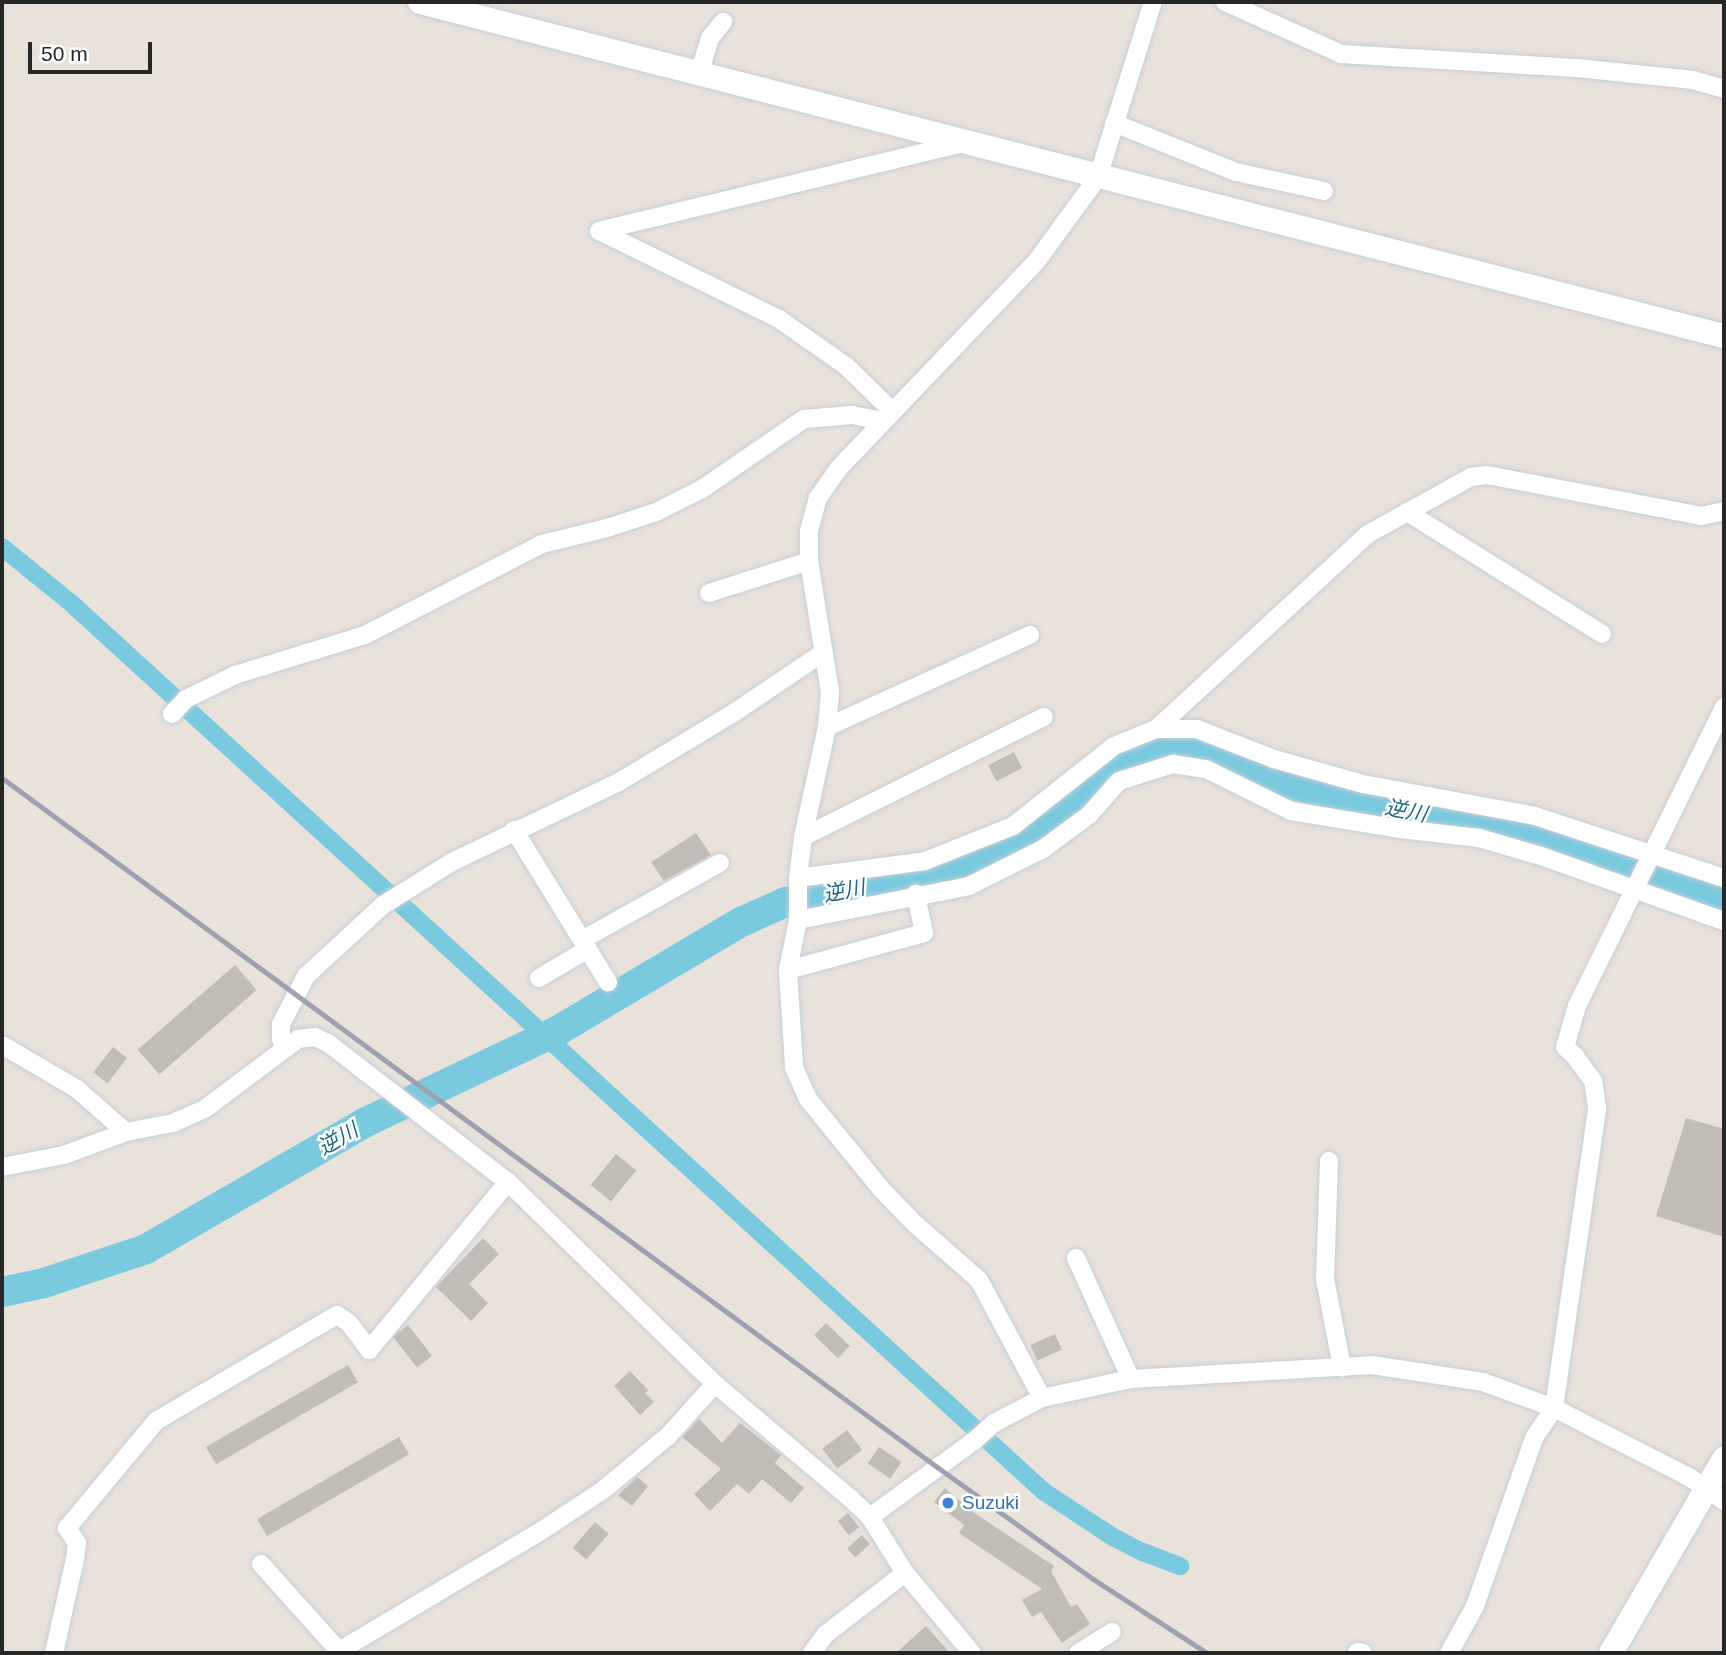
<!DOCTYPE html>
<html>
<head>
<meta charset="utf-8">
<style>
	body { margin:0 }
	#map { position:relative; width:1726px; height:1655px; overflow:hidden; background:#e8e2db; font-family:Helvetica,"Noto Sans JP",sans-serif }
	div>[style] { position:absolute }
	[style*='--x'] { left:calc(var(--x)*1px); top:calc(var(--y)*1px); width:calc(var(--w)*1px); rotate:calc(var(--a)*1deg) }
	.canal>* { height:18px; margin:-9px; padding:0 9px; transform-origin:9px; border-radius:9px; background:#79cadf }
	.river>* { height:30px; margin:-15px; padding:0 15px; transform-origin:15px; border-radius:15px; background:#79cadf }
	.building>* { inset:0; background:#c1bcb6; transform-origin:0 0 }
	.roads { filter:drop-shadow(0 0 2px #c9cdd8) drop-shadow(0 0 2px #c9cdd8) }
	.street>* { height:18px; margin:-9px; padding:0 9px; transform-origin:9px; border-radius:9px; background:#fff }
	.secondary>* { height:24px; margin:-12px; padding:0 12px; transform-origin:12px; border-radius:12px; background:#fff }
	.rail>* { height:5px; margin:-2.5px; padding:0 2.5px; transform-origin:2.5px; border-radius:2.5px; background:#9ea2b0 }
	.dots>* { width:19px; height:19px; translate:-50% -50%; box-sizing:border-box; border:4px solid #fff; border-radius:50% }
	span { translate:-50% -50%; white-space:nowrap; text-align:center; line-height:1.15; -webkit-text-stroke:5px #fff; paint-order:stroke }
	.shop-label { font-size:19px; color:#366cbe }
	.left { translate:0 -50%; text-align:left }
	.water-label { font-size:21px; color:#1c6887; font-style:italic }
	.frame { position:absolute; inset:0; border:4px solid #272727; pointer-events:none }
	.scale { position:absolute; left:28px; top:42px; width:124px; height:32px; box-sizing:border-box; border:4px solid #272727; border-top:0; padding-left:9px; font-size:21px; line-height:24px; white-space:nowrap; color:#272727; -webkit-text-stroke:5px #fff; paint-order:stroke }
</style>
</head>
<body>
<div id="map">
	<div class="canal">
		<i style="--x:2;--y:547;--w:89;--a:39.1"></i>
		<i style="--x:71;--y:603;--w:1317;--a:42.41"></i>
		<i style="--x:1043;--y:1491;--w:84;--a:33.3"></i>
		<i style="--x:1113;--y:1537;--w:34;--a:27"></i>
		<i style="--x:1143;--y:1552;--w:40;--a:21"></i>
	</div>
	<div class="river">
		<i style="--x:2;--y:1292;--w:43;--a:-12.1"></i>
		<i style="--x:44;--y:1283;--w:108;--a:-18.4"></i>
		<i style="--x:146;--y:1249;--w:252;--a:-30"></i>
		<i style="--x:364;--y:1123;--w:216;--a:-25.5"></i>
		<i style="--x:559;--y:1030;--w:212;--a:-30.7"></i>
		<i style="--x:741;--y:922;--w:49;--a:-24"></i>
		<i style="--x:786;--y:902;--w:177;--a:-11.1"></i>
		<i style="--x:960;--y:868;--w:79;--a:-24.6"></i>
		<i style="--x:1032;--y:835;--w:111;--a:-38.4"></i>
		<i style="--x:1119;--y:766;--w:37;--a:-26"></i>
		<i style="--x:1152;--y:750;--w:52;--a:0"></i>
		<i style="--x:1204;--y:750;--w:76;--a:23.2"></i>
		<i style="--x:1274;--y:780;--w:80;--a:14.6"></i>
		<i style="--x:1351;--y:800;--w:201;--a:10.9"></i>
		<i style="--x:1548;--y:838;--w:185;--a:18.2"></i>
	</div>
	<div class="building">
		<i style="left:1014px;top:752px;width:18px;height:29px;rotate:63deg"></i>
		<i style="clip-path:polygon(696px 833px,711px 855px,664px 881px,651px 862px)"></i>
		<i style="left:235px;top:965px;width:33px;height:129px;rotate:49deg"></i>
		<i style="left:113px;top:1047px;width:18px;height:32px;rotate:38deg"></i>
		<i style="clip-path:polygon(1686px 1118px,1724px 1129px,1724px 1237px,1656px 1216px)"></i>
		<i style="left:616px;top:1154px;width:26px;height:40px;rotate:39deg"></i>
		<i style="clip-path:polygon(483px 1238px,499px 1254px,469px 1284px,488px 1303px,471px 1321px,436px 1287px)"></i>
		<i style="left:826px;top:1323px;width:33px;height:17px;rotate:44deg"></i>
		<i style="left:408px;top:1325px;width:39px;height:19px;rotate:52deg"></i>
		<i style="left:1055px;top:1334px;width:17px;height:27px;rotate:66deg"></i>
		<i style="left:348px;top:1365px;width:20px;height:164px;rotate:60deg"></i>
		<i style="clip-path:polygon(630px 1371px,648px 1390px,645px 1393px,654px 1402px,640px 1415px,614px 1386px)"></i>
		<i style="clip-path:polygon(699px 1419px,722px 1443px,740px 1423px,781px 1455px,775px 1463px,804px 1488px,791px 1503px,762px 1479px,749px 1494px,737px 1484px,710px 1511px,694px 1494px,721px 1469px,682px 1437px)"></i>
		<i style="left:847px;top:1430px;width:25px;height:31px;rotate:53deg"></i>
		<i style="left:399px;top:1437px;width:20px;height:164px;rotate:60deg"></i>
		<i style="left:879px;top:1447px;width:27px;height:20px;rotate:34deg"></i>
		<i style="clip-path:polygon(637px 1477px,648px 1486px,632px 1506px,618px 1495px)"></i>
		<i style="clip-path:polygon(945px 1488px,970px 1510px,1054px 1566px,1051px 1571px,1071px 1607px,1077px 1604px,1090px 1624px,1062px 1643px,1041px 1612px,1032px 1617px,1022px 1600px,1042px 1589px,959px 1533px,964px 1525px,934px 1502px)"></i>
		<i style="left:848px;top:1513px;width:18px;height:13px;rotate:52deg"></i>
		<i style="left:595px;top:1522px;width:18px;height:34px;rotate:41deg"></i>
		<i style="left:862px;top:1535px;width:12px;height:20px;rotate:48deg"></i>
		<i style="clip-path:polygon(926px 1626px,950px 1653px,896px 1653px)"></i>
	</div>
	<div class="roads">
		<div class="street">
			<i style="--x:1225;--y:2;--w:127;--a:24.1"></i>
			<i style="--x:1341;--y:54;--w:236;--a:3.4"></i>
			<i style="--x:1577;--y:68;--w:117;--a:5.9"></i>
			<i style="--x:1693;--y:80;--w:32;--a:16"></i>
			<i style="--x:699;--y:74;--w:38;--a:-73"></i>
			<i style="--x:710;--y:38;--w:21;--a:-51"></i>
			<i style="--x:1114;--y:123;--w:131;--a:21.9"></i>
			<i style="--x:1236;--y:172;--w:90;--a:12.2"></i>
			<i style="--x:892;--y:411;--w:64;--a:-135.6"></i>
			<i style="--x:846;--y:366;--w:82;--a:-145"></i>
			<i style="--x:779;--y:319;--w:200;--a:-153.9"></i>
			<i style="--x:599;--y:231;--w:374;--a:-13.6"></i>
			<i style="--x:1407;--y:512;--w:230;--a:32"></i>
			<i style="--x:709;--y:593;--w:105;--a:-17.7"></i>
			<i style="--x:172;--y:714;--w:21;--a:-47"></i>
			<i style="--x:186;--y:699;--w:55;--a:-26.1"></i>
			<i style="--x:235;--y:675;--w:136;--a:-17.1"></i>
			<i style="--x:365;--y:635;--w:199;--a:-27.2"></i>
			<i style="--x:542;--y:544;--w:67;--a:-13.8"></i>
			<i style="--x:607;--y:528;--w:52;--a:-18.1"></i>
			<i style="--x:656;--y:512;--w:51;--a:-26.6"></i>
			<i style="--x:702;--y:489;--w:124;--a:-34.5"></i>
			<i style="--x:804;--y:419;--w:48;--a:-4.8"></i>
			<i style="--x:852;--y:415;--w:31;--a:11"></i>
			<i style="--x:827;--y:727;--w:223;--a:-24.4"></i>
			<i style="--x:1156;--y:729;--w:288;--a:-42.6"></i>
			<i style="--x:1368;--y:534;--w:118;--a:-29"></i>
			<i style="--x:1471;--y:477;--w:16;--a:-7"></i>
			<i style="--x:1487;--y:475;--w:218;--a:10.8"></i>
			<i style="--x:1701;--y:516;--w:24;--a:-12"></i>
			<i style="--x:514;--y:830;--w:179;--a:58.3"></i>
			<i style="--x:803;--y:837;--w:269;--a:-26.5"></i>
			<i style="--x:798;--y:878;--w:128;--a:-7.6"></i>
			<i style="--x:925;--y:861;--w:95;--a:-21.7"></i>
			<i style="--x:1013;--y:826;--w:129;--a:-38.4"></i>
			<i style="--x:1114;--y:746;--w:45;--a:-22"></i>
			<i style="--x:1156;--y:729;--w:41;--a:0"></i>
			<i style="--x:1197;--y:729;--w:83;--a:21.3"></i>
			<i style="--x:1274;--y:759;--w:92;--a:15.7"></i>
			<i style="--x:1363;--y:784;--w:175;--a:10.5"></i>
			<i style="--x:1535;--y:816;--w:199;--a:18.2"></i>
			<i style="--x:798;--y:920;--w:174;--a:-11.2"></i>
			<i style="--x:969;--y:886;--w:83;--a:-26.6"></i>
			<i style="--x:1043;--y:849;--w:57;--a:-36.5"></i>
			<i style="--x:1089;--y:815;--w:45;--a:-48.6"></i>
			<i style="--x:1119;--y:781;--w:57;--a:-17.5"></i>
			<i style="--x:1173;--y:764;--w:33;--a:9"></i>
			<i style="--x:1206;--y:769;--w:95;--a:26.3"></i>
			<i style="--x:1291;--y:811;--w:110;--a:9.4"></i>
			<i style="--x:1400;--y:829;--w:80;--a:6.5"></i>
			<i style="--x:1479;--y:838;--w:65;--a:16.2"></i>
			<i style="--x:1541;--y:856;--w:194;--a:19.6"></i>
			<i style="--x:582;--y:940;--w:158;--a:-29.2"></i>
			<i style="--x:788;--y:970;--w:141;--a:-15.2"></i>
			<i style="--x:924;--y:933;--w:40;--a:-102"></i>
			<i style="--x:539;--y:978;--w:57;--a:-30.6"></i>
			<i style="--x:2;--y:1045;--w:87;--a:30.4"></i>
			<i style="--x:77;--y:1089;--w:65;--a:41.3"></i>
			<i style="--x:285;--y:1047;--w:9;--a:-117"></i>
			<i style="--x:281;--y:1039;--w:15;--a:-90"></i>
			<i style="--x:281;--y:1024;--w:54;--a:-62.5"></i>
			<i style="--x:306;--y:976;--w:105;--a:-42.7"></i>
			<i style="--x:383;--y:905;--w:81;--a:-31.9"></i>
			<i style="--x:452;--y:862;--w:185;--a:-25.6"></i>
			<i style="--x:619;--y:782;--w:135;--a:-31.1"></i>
			<i style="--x:735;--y:712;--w:107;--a:-34"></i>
			<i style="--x:1329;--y:1161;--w:118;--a:91.9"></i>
			<i style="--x:1325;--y:1279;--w:90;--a:79.1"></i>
			<i style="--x:2;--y:1167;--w:63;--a:-11"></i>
			<i style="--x:64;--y:1155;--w:66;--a:-20.4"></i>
			<i style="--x:126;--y:1132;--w:48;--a:-10.8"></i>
			<i style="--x:173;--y:1123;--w:36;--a:-24"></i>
			<i style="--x:206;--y:1108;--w:115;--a:-36.9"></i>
			<i style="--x:298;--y:1039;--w:17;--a:-7"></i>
			<i style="--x:315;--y:1037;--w:14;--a:25"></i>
			<i style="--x:328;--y:1043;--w:227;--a:37.7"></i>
			<i style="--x:508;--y:1182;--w:289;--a:44.3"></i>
			<i style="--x:715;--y:1384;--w:178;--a:40.2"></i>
			<i style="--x:851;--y:1499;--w:26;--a:43"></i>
			<i style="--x:870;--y:1517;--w:66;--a:58"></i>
			<i style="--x:905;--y:1573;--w:104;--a:50.1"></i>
			<i style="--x:1076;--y:1258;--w:133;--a:65.6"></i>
			<i style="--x:1042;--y:1398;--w:134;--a:-118.1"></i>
			<i style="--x:979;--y:1280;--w:85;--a:-138.8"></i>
			<i style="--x:915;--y:1224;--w:47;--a:-134.1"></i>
			<i style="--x:882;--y:1190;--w:117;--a:-129.1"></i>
			<i style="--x:808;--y:1099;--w:35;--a:-114"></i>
			<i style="--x:794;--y:1067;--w:97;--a:-93.5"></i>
			<i style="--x:788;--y:970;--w:51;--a:-78.7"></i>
			<i style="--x:798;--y:920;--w:42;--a:-90"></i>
			<i style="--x:798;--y:878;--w:41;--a:-83"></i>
			<i style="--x:803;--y:837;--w:113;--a:-77.7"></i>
			<i style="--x:827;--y:727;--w:35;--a:-85"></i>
			<i style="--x:830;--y:692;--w:133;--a:-99.1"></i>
			<i style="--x:809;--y:561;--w:30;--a:-90"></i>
			<i style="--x:809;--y:531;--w:34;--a:-75"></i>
			<i style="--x:818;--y:498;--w:35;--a:-55"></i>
			<i style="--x:838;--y:469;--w:286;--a:-46.3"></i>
			<i style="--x:1036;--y:262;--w:105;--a:-53.9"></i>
			<i style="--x:1098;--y:177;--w:183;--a:-72.6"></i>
			<i style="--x:870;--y:1517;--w:129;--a:-36.2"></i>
			<i style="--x:974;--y:1441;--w:27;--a:-42"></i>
			<i style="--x:994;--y:1423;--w:54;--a:-27.5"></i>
			<i style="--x:1042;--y:1398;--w:91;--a:-12.1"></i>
			<i style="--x:1131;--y:1379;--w:241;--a:-3.3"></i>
			<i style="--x:1372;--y:1365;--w:112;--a:8.7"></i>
			<i style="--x:1483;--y:1382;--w:76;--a:20.1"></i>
			<i style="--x:1554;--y:1408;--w:152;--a:27.1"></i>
			<i style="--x:1689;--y:1477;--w:42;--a:34.4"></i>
			<i style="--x:261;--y:1564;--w:117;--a:48.1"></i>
			<i style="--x:339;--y:1651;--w:231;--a:-30.7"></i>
			<i style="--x:538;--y:1533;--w:78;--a:-33.5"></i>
			<i style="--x:603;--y:1490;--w:85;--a:-39.7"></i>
			<i style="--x:668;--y:1436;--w:70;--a:-47.9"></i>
			<i style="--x:1357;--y:1652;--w:6;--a:9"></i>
			<i style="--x:54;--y:1653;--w:96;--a:-77.4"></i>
			<i style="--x:75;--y:1559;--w:16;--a:-83"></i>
			<i style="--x:77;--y:1543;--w:18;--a:-124"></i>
			<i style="--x:67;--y:1528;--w:139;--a:-50.2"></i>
			<i style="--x:156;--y:1421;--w:210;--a:-30.4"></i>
			<i style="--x:337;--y:1315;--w:14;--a:34"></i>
			<i style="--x:349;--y:1323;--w:34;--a:53"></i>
			<i style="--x:369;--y:1350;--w:218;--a:-50.4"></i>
			<i style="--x:812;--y:1653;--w:24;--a:-54"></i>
			<i style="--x:826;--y:1634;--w:100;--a:-37.7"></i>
			<i style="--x:1078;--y:1653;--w:40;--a:-32"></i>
			<i style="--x:1449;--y:1653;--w:54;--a:-61"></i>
			<i style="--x:1475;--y:1606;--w:178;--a:-70.6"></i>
			<i style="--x:1534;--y:1438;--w:36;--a:-56"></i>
			<i style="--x:1554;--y:1408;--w:303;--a:-81.8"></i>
			<i style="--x:1597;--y:1108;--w:27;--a:-98"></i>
			<i style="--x:1593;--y:1081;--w:31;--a:-126"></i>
			<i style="--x:1575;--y:1056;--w:13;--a:-138"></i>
			<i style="--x:1565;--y:1047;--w:43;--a:-73.7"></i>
			<i style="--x:1577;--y:1006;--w:333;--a:-63.8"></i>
		</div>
		<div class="secondary">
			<i style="--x:420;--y:2;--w:1346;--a:14.37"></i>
			<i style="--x:1611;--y:1653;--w:225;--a:-59.8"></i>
		</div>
	</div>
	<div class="rail">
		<i style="--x:2;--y:778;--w:1161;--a:36.39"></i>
		<i style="--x:937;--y:1467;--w:192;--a:35.7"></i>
		<i style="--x:1093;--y:1579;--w:136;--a:33"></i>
	</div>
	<div class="dots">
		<i style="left:948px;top:1503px;background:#3f7fe0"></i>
	</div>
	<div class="shop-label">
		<span class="left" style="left:962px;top:1503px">Suzuki</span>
	</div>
	<div class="water-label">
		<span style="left:1406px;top:811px;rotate:11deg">逆川</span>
		<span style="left:844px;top:891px;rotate:-11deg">逆川</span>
		<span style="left:338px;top:1139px;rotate:-30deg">逆川</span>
	</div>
	<div class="frame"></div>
	<div class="scale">50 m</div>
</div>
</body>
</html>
